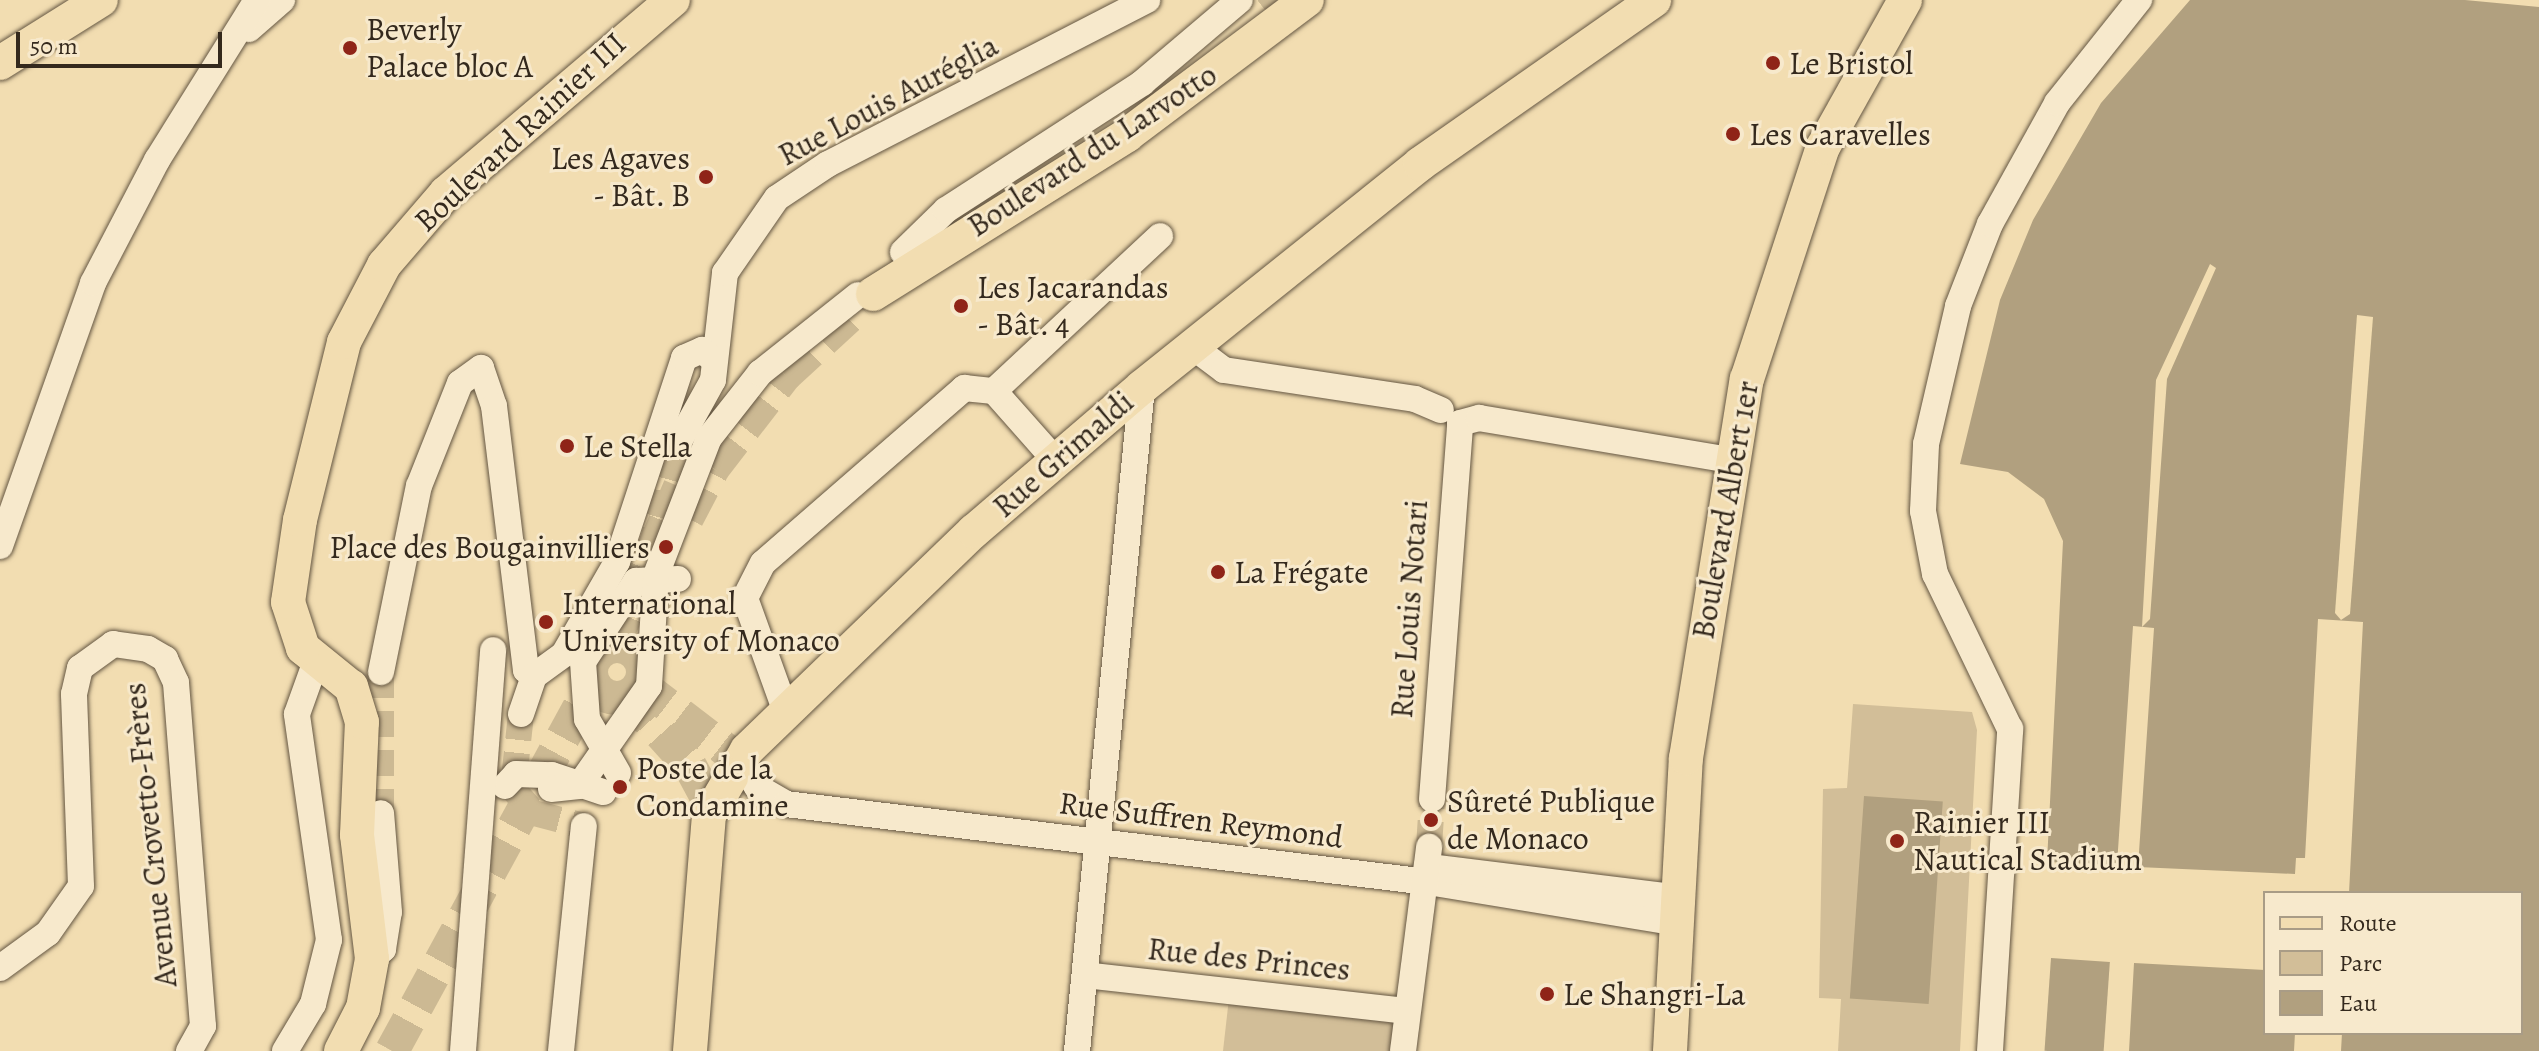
<!DOCTYPE html>
<html>
<head>
<meta charset="utf-8">
<style>
	body { margin:0 }
	#map { position:relative; width:2539px; height:1051px; overflow:hidden; background:#f2ddb1; font-family:Alegreya,serif }
	div>[style] { position:absolute }
	[style*='--x'] { left:calc(var(--x)*1px); top:calc(var(--y)*1px); width:calc(var(--w)*1px); rotate:calc(var(--a)*1deg) }
	.green>* { inset:0; background:#d2be98 }
	.water>* { inset:0; background:#b1a07f; transform-origin:0 0 }
	.pier>* { inset:0; background:#f2ddb1 }
	.minor-tunnel>* { height:26px; margin-top:-13px; transform-origin:0; background:repeating-linear-gradient(90deg,#ccb993 0 26px,transparent 0 39px) }
	.major-tunnel>* { height:34px; margin-top:-17px; transform-origin:0; background:repeating-linear-gradient(90deg,#ccb993 0 34px,transparent 0 51px) }
	.major-tunnel>.ring { margin:-17px; padding:0; box-sizing:content-box; background:none; border:34px solid #ccb993; border-radius:50% }
	.roads { filter:drop-shadow(0 0 2px #645642) drop-shadow(0 0 2px #645642) }
	.minor>* { height:26px; margin:-13px; padding:0 13px; transform-origin:13px; border-radius:13px; background:#f7e9cc }
	.major>* { height:34px; margin:-17px; padding:0 17px; transform-origin:17px; border-radius:17px; background:#f2ddb1 }
	.dots>* { width:22px; height:22px; translate:-50% -50%; box-sizing:border-box; border:4px solid #f7e9cc; border-radius:50% }
	span { translate:-50% -50%; white-space:nowrap; text-align:center; line-height:1.15; -webkit-text-stroke:6px #f7e9cc; paint-order:stroke }
	.poi-label { font-size:32px; color:#34291d }
	.left { translate:0 -50%; text-align:left }
	.right { translate:-100% -50%; text-align:right }
	.street-label { font-size:32px; color:#34291d }
	.legend { position:absolute; left:2263px; top:891px; width:260px; height:144px; box-sizing:border-box; background:#f7e9cc; border:2px solid #a99c86; margin:0; padding:10px 14px; list-style:none; font-size:24px; color:#34291d }
	.legend li { display:flex; align-items:center; gap:16px; height:40px }
	.legend b { width:40px; border:2px solid #a99c86 }
	.scale { position:absolute; left:16px; top:32px; width:206px; height:36px; box-sizing:border-box; border:4px solid #34291d; border-top:0; padding-left:10px; font-size:24px; line-height:28px; white-space:nowrap; color:#34291d; -webkit-text-stroke:6px #f7e9cc; paint-order:stroke }
</style>
</head>
<body>
<div id="map">
	<div class="green">
		<i style="clip-path:polygon(1853px 704px,1972px 712px,1977px 730px,1960px 1051px,1838px 1051px,1841px 999px,1819px 998px,1823px 789px,1847px 788px)"></i>
		<i style="clip-path:polygon(1229px 998px,1392px 1019px,1396px 1051px,1223px 1051px)"></i>
	</div>
	<div class="water">
		<i style="clip-path:polygon(2190px 0,2465px 0,2539px 7px,2539px 1051px,2341px 1051px,2342px 1033px,2521px 1033px,2521px 893px,2349px 893px,2363px 622px,2318px 619px,2305px 858px,2296px 858px,2295px 874px,2138px 867px,2154px 628px,2133px 626px,2117px 865px,2047px 862px,2063px 541px,2044px 499px,2008px 472px,1960px 464px,2000px 300px,2033px 220px,2101px 103px)"></i>
		<i style="left:1864px;top:796px;width:79px;height:203px;rotate:4deg"></i>
		<i style="left:2051px;top:958px;width:59px;height:93px;rotate:4deg"></i>
		<i style="clip-path:polygon(2134px 963px,2265px 970px,2265px 1033px,2295px 1033px,2294px 1051px,2129px 1051px)"></i>
	</div>
	<div class="pier">
		<i style="clip-path:polygon(2210px 264px,2216px 268px,2167px 379px,2150px 619px,2142px 627px,2156px 380px)"></i>
		<i style="clip-path:polygon(2357px 315px,2373px 317px,2350px 614px,2341px 620px,2335px 613px)"></i>
	</div>
	<div class="minor-tunnel">
		<i style="--x:649;--y:555;--w:121;--a:-74.7"></i>
		<i style="--x:381;--y:672;--w:141;--a:90"></i>
		<i style="--x:521;--y:714;--w:75;--a:96.1"></i>
		<i style="--x:513;--y:789;--w:32;--a:49"></i>
		<i style="--x:534;--y:813;--w:52;--a:14.6"></i>
		<i style="--x:1429;--y:847;--w:48;--a:-86.4"></i>
	</div>
	<div class="major-tunnel">
		<i style="--x:1265;--y:10;--w:16;--a:-38"></i>
		<i style="--x:687;--y:518;--w:56;--a:-62.5"></i>
		<i style="--x:713;--y:468;--w:118;--a:-52.3"></i>
		<i style="--x:785;--y:375;--w:102;--a:-42.6"></i>
		<i class="ring" style="left:591px;top:646px;width:18px;height:18px"></i>
		<i style="--x:612;--y:647;--w:174;--a:-67"></i>
		<i style="--x:640;--y:684;--w:125;--a:37.5"></i>
		<i style="--x:627;--y:696;--w:94;--a:48"></i>
		<i style="--x:690;--y:766;--w:44;--a:61.7"></i>
		<i style="--x:392;--y:1051;--w:420;--a:-61.4"></i>
	</div>
	<div class="roads">
		<div class="minor">
			<i style="--x:249;--y:29;--w:44;--a:-41.3"></i>
			<i style="--x:903;--y:252;--w:60;--a:-44.3"></i>
			<i style="--x:946;--y:210;--w:234;--a:-32.9"></i>
			<i style="--x:1142;--y:83;--w:128;--a:-40.3"></i>
			<i style="--x:1192;--y:346;--w:40;--a:37"></i>
			<i style="--x:1224;--y:370;--w:193;--a:8.6"></i>
			<i style="--x:1415;--y:399;--w:28;--a:23"></i>
			<i style="--x:994;--y:391;--w:227;--a:-43"></i>
			<i style="--x:681;--y:438;--w:66;--a:-61.1"></i>
			<i style="--x:713;--y:380;--w:108;--a:-83.6"></i>
			<i style="--x:725;--y:273;--w:91;--a:-55.3"></i>
			<i style="--x:777;--y:198;--w:61;--a:-33.7"></i>
			<i style="--x:828;--y:164;--w:359;--a:-27.2"></i>
			<i style="--x:0;--y:546;--w:279;--a:-70.5"></i>
			<i style="--x:93;--y:283;--w:139;--a:-62.5"></i>
			<i style="--x:157;--y:160;--w:189;--a:-58"></i>
			<i style="--x:381;--y:672;--w:190;--a:-78.5"></i>
			<i style="--x:419;--y:486;--w:111;--a:-68.3"></i>
			<i style="--x:460;--y:383;--w:26;--a:-36"></i>
			<i style="--x:481;--y:368;--w:40;--a:71.1"></i>
			<i style="--x:494;--y:406;--w:266;--a:83.1"></i>
			<i style="--x:526;--y:670;--w:10;--a:37"></i>
			<i style="--x:534;--y:676;--w:37;--a:-36"></i>
			<i style="--x:564;--y:654;--w:106;--a:-60.1"></i>
			<i style="--x:617;--y:562;--w:215;--a:-71.8"></i>
			<i style="--x:684;--y:358;--w:20;--a:-24"></i>
			<i style="--x:702;--y:350;--w:16;--a:40"></i>
			<i style="--x:786;--y:712;--w:121;--a:-109.8"></i>
			<i style="--x:745;--y:598;--w:39;--a:-63"></i>
			<i style="--x:763;--y:563;--w:267;--a:-41"></i>
			<i style="--x:964;--y:388;--w:30;--a:6"></i>
			<i style="--x:994;--y:391;--w:92;--a:48.5"></i>
			<i style="--x:521;--y:714;--w:40;--a:-71.1"></i>
			<i style="--x:739;--y:760;--w:32;--a:56"></i>
			<i style="--x:757;--y:787;--w:34;--a:30"></i>
			<i style="--x:786;--y:804;--w:647;--a:6.93"></i>
			<i style="--x:1428;--y:882;--w:247;--a:9.3"></i>
			<i style="--x:618;--y:773;--w:62;--a:-119.9"></i>
			<i style="--x:587;--y:719;--w:57;--a:-94"></i>
			<i style="--x:583;--y:662;--w:97;--a:-56.8"></i>
			<i style="--x:636;--y:581;--w:42;--a:-2.7"></i>
			<i style="--x:505;--y:786;--w:16;--a:-47"></i>
			<i style="--x:516;--y:774;--w:36;--a:2"></i>
			<i style="--x:552;--y:775;--w:54;--a:18.4"></i>
			<i style="--x:551;--y:789;--w:28;--a:-6"></i>
			<i style="--x:579;--y:786;--w:122;--a:-55"></i>
			<i style="--x:649;--y:686;--w:111;--a:-86.4"></i>
			<i style="--x:656;--y:575;--w:147;--a:-68.9"></i>
			<i style="--x:709;--y:438;--w:83;--a:-51.9"></i>
			<i style="--x:760;--y:373;--w:125;--a:-38.5"></i>
			<i style="--x:1432;--y:799;--w:377;--a:-85.7"></i>
			<i style="--x:1460;--y:423;--w:20;--a:-15"></i>
			<i style="--x:1479;--y:418;--w:255;--a:9.5"></i>
			<i style="--x:1429;--y:867;--w:247;--a:7"></i>
			<i style="--x:372;--y:959;--w:15;--a:-42"></i>
			<i style="--x:383;--y:949;--w:37;--a:-81"></i>
			<i style="--x:389;--y:912;--w:99;--a:-94.6"></i>
			<i style="--x:0;--y:968;--w:59;--a:-36.1"></i>
			<i style="--x:48;--y:933;--w:57;--a:-54.9"></i>
			<i style="--x:81;--y:886;--w:192;--a:-92.1"></i>
			<i style="--x:74;--y:694;--w:27;--a:-77"></i>
			<i style="--x:80;--y:668;--w:41;--a:-36"></i>
			<i style="--x:113;--y:644;--w:35;--a:8"></i>
			<i style="--x:148;--y:649;--w:20;--a:30"></i>
			<i style="--x:165;--y:659;--w:26;--a:65"></i>
			<i style="--x:176;--y:683;--w:344;--a:85.5"></i>
			<i style="--x:203;--y:1026;--w:29;--a:119"></i>
			<i style="--x:1085;--y:975;--w:323;--a:6.4"></i>
			<i style="--x:285;--y:1051;--w:55;--a:-59.2"></i>
			<i style="--x:313;--y:1004;--w:66;--a:-76"></i>
			<i style="--x:329;--y:940;--w:228;--a:-98.1"></i>
			<i style="--x:297;--y:714;--w:56;--a:-70.3"></i>
			<i style="--x:463;--y:1051;--w:402;--a:-85.7"></i>
			<i style="--x:561;--y:1051;--w:226;--a:-84.2"></i>
			<i style="--x:1077;--y:1051;--w:667;--a:-84.41"></i>
			<i style="--x:1403;--y:1051;--w:206;--a:-82.7"></i>
			<i style="--x:1990;--y:1051;--w:323;--a:-86.4"></i>
			<i style="--x:2010;--y:729;--w:172;--a:-115.8"></i>
			<i style="--x:1935;--y:574;--w:64;--a:-100.8"></i>
			<i style="--x:1923;--y:511;--w:67;--a:-87.4"></i>
			<i style="--x:1926;--y:444;--w:142;--a:-76.9"></i>
			<i style="--x:1958;--y:306;--w:88;--a:-68.7"></i>
			<i style="--x:1990;--y:224;--w:138;--a:-61"></i>
			<i style="--x:2057;--y:103;--w:132;--a:-51.5"></i>
		</div>
		<div class="major">
			<i style="--x:0;--y:63;--w:119;--a:-32"></i>
			<i style="--x:873;--y:294;--w:300;--a:-32"></i>
			<i style="--x:1127;--y:135;--w:225;--a:-36.9"></i>
			<i style="--x:341;--y:1051;--w:48;--a:-62.9"></i>
			<i style="--x:363;--y:1008;--w:50;--a:-79.6"></i>
			<i style="--x:372;--y:959;--w:125;--a:-96.9"></i>
			<i style="--x:357;--y:835;--w:113;--a:-87.5"></i>
			<i style="--x:362;--y:722;--w:37;--a:-107"></i>
			<i style="--x:351;--y:687;--w:62;--a:-140.9"></i>
			<i style="--x:303;--y:648;--w:48;--a:-108.1"></i>
			<i style="--x:288;--y:602;--w:83;--a:-81.7"></i>
			<i style="--x:300;--y:520;--w:183;--a:-76.1"></i>
			<i style="--x:344;--y:342;--w:87;--a:-62.5"></i>
			<i style="--x:384;--y:265;--w:95;--a:-49.3"></i>
			<i style="--x:446;--y:193;--w:298;--a:-40.4"></i>
			<i style="--x:690;--y:1051;--w:237;--a:-85.4"></i>
			<i style="--x:709;--y:815;--w:75;--a:-59.7"></i>
			<i style="--x:747;--y:750;--w:315;--a:-44"></i>
			<i style="--x:974;--y:531;--w:221;--a:-40.6"></i>
			<i style="--x:1142;--y:387;--w:356;--a:-38.7"></i>
			<i style="--x:1420;--y:164;--w:286;--a:-35"></i>
			<i style="--x:1670;--y:1051;--w:293;--a:-86.9"></i>
			<i style="--x:1686;--y:758;--w:384;--a:-80.9"></i>
			<i style="--x:1747;--y:379;--w:244;--a:-71.9"></i>
			<i style="--x:1823;--y:147;--w:168;--a:-60.8"></i>
		</div>
	</div>
	<div class="dots">
		<i style="left:350px;top:48px;background:#8f2418"></i>
		<i style="left:1773px;top:63px;background:#8f2418"></i>
		<i style="left:1733px;top:134px;background:#8f2418"></i>
		<i style="left:706px;top:177px;background:#8f2418"></i>
		<i style="left:961px;top:306px;background:#8f2418"></i>
		<i style="left:567px;top:446px;background:#8f2418"></i>
		<i style="left:666px;top:547px;background:#8f2418"></i>
		<i style="left:1218px;top:572px;background:#8f2418"></i>
		<i style="left:546px;top:622px;background:#8f2418"></i>
		<i style="left:620px;top:787px;background:#8f2418"></i>
		<i style="left:1431px;top:820px;background:#8f2418"></i>
		<i style="left:1897px;top:841px;background:#8f2418"></i>
		<i style="left:1547px;top:994px;background:#8f2418"></i>
	</div>
	<div class="poi-label">
		<span class="left" style="left:366px;top:48px">Beverly<br>Palace bloc A</span>
		<span class="left" style="left:1789px;top:63px">Le Bristol</span>
		<span class="left" style="left:1749px;top:134px">Les Caravelles</span>
		<span class="right" style="left:690px;top:177px">Les Agaves<br>- Bât. B</span>
		<span class="left" style="left:977px;top:306px">Les Jacarandas<br>- Bât. 4</span>
		<span class="left" style="left:583px;top:446px">Le Stella</span>
		<span class="right" style="left:650px;top:547px">Place des Bougainvilliers</span>
		<span class="left" style="left:1234px;top:572px">La Frégate</span>
		<span class="left" style="left:562px;top:622px">International<br>University of Monaco</span>
		<span class="left" style="left:636px;top:787px">Poste de la<br>Condamine</span>
		<span class="left" style="left:1447px;top:820px">Sûreté Publique<br>de Monaco</span>
		<span class="left" style="left:1913px;top:841px">Rainier III<br>Nautical Stadium</span>
		<span class="left" style="left:1563px;top:994px">Le Shangri-La</span>
	</div>
	<div class="street-label">
		<span style="left:888px;top:100px;rotate:-28deg">Rue Louis Auréglia</span>
		<span style="left:520px;top:132px;rotate:-43deg">Boulevard Rainier III</span>
		<span style="left:1092px;top:150px;rotate:-33deg">Boulevard du Larvotto</span>
		<span style="left:1063px;top:454px;rotate:-41deg">Rue Grimaldi</span>
		<span style="left:1725px;top:510px;rotate:-80deg">Boulevard Albert 1er</span>
		<span style="left:1409px;top:609px;rotate:-86deg">Rue Louis Notari</span>
		<span style="left:1201px;top:820px;rotate:7deg">Rue Suffren Reymond</span>
		<span style="left:150px;top:835px;rotate:-96deg">Avenue Crovetto-Frères</span>
		<span style="left:1249px;top:959px;rotate:6deg">Rue des Princes</span>
	</div>
	<ul class="legend">
	<li><b style="height:10px;background:#f2ddb1"></b>Route</li>
	<li><b style="height:22px;background:#d2be98"></b>Parc</li>
	<li><b style="height:22px;background:#b1a07f"></b>Eau</li>
	</ul>
	<div class="scale">50 m</div>
</div>
</body>
</html>
